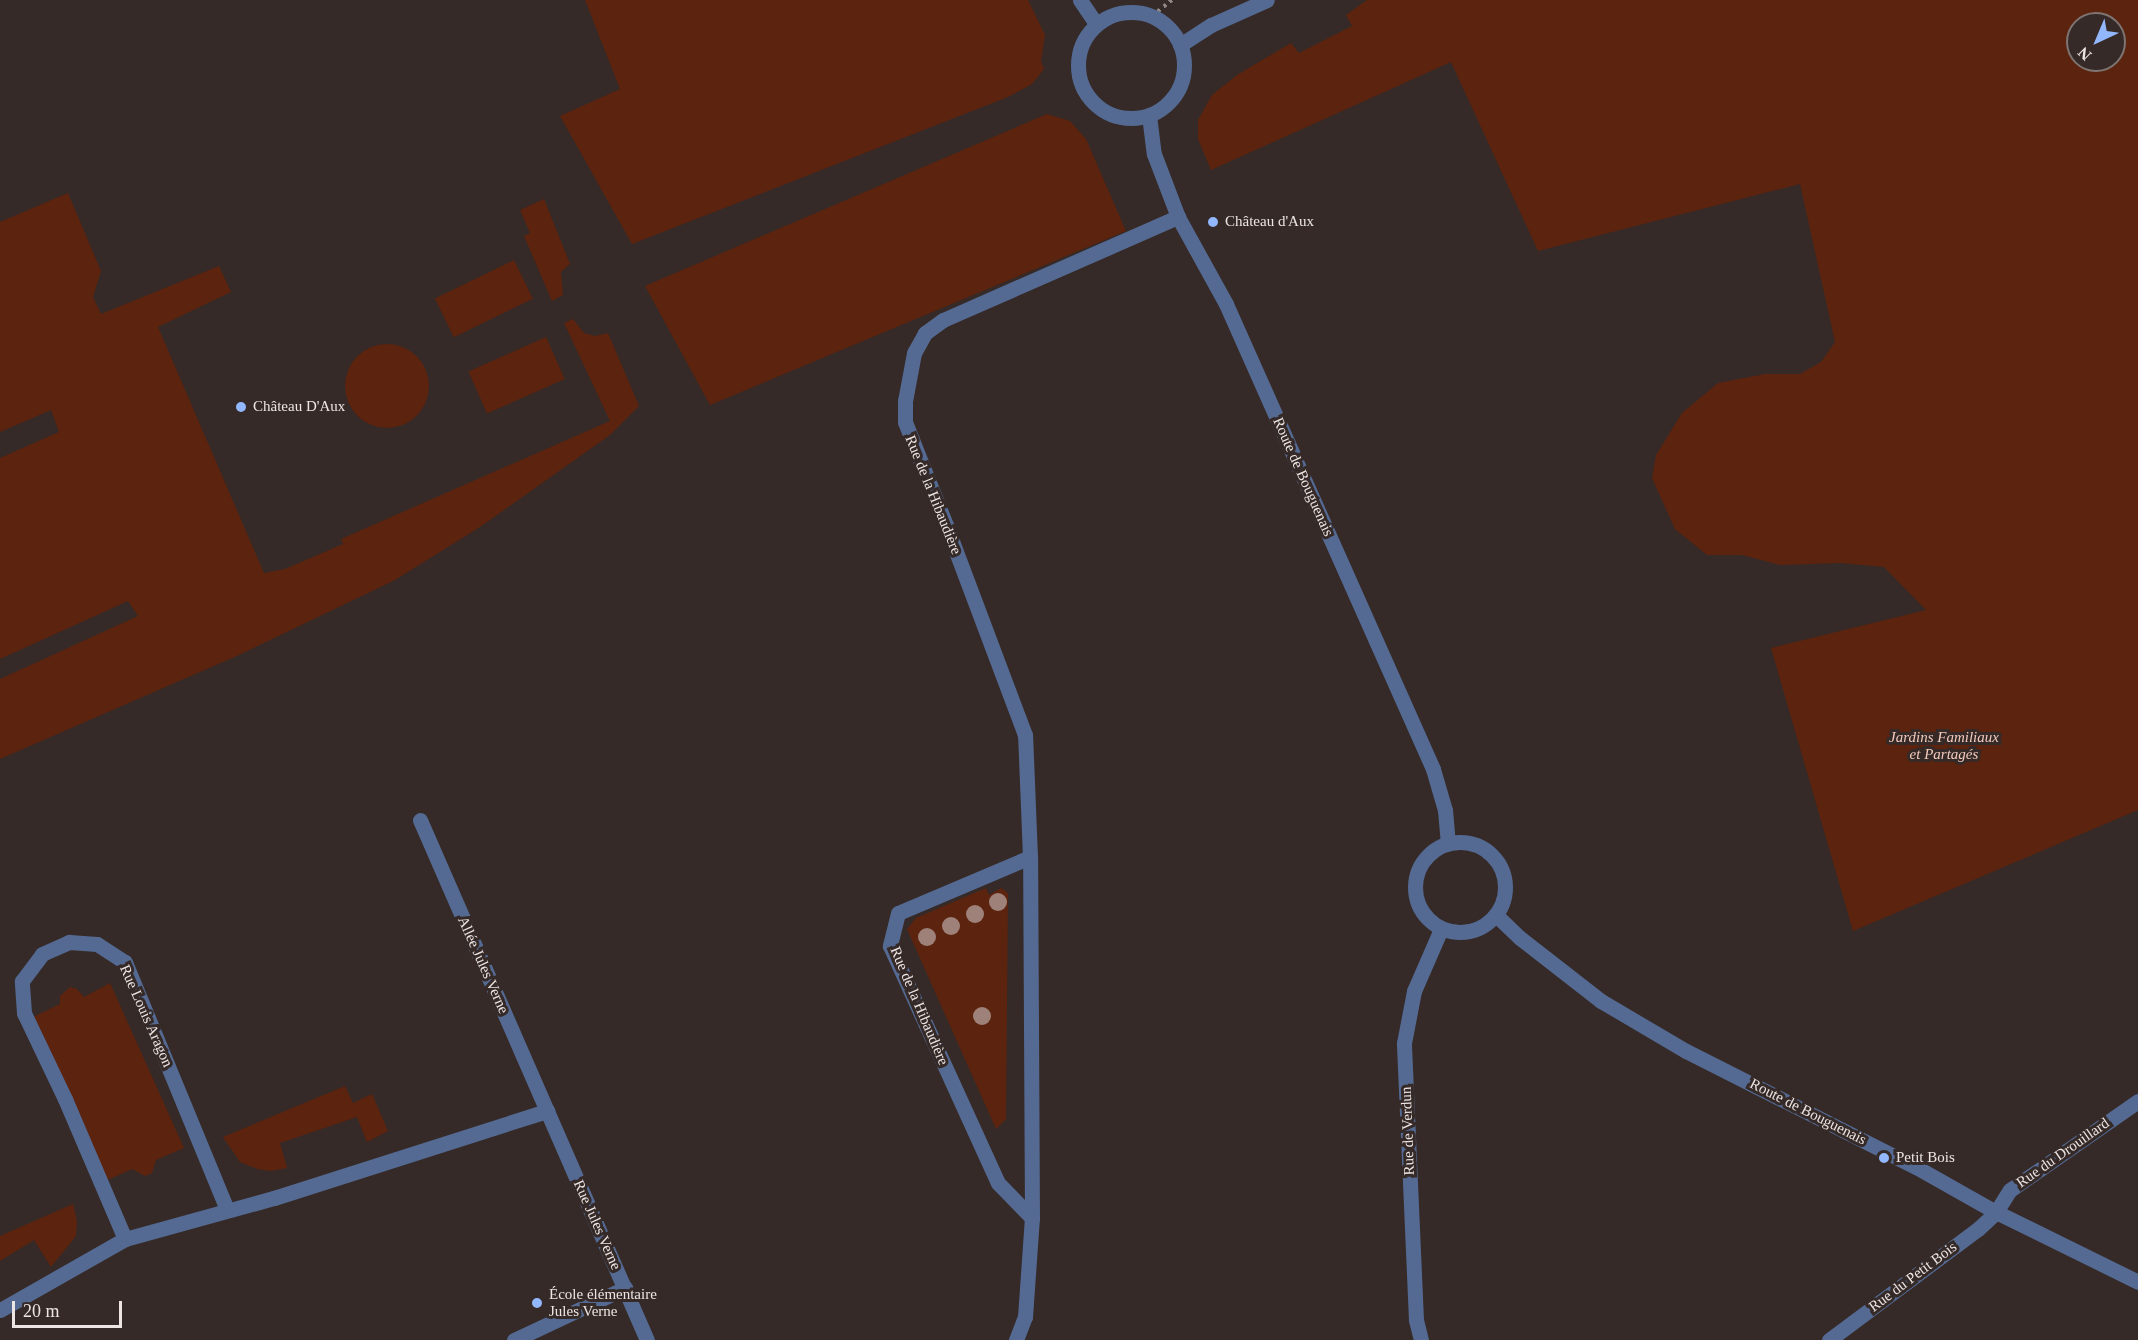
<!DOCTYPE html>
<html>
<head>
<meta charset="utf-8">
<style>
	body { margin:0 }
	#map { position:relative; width:2138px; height:1340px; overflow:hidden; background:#352a27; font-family:Georgia,serif }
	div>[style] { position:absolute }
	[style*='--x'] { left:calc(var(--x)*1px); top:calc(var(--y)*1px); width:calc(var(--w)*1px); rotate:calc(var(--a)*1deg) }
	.green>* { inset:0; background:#5c230e; transform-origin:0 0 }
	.round { border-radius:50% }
	.path>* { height:4px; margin-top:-2px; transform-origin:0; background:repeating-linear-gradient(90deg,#918885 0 3px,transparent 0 7.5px) }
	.minor>* { height:15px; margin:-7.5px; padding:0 7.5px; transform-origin:7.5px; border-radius:7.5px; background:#546a93 }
	.minor>.ring { margin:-7.5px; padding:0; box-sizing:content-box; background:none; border:15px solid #546a93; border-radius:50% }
	.trees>* { width:18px; height:18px; margin:-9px; border-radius:50%; background:#9e8279 }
	.dots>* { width:16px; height:16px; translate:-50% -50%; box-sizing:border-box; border:3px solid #352a27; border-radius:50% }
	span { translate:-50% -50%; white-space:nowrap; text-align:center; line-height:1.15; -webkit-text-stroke:6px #352a27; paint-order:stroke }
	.poi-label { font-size:15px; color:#ece5e3 }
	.left { translate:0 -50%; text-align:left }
	.street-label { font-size:15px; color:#ece5e3 }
	.park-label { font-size:15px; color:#f3cabc; font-style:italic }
	.north { position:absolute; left:2066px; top:12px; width:60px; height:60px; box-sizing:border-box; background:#352a27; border:2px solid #7e7572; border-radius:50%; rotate:224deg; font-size:16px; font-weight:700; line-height:24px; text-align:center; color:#ece5e3 }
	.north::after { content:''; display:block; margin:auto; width:21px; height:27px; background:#92b7fd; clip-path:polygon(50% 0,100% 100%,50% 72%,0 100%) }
	.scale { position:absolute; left:12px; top:1301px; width:110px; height:27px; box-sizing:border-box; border:3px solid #ece5e3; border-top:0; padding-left:8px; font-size:18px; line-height:21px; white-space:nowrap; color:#ece5e3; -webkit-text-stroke:4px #352a27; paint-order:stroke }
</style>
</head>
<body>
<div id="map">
	<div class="green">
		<i style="clip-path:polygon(585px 0,1028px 0,1045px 35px,1041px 61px,1044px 69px,1032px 84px,1008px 97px,632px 244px,560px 116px,620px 89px)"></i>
		<i style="clip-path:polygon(evenodd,1367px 0,2138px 0,2138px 810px,1853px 931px,1771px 648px,1926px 610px,1884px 567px,1840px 563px,1780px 565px,1742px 555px,1707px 555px,1675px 529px,1652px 478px,1656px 455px,1682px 413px,1718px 383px,1765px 374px,1800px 374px,1821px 362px,1835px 342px,1800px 184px,1538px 251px,1451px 62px,1211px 170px,1198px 139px,1198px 120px,1212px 95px,1237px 75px,1291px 43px,1299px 53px,1352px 26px,1346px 15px,1367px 0,2078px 24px,2114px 24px,2114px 60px,2078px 60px,2078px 24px)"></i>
		<i style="clip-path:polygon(1047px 114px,1070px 121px,1086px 139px,1126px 231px,710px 405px,645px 286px)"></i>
		<i style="clip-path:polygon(68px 193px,101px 271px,93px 297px,101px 314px,219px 266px,231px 292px,158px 327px,264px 573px,285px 569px,343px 544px,341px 539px,610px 421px,564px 323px,573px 319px,584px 333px,595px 336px,608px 333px,639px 406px,610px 435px,480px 527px,395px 580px,239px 655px,0 759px,0 679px,138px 616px,128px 601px,0 659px,0 458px,59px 432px,51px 410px,0 432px,0 222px)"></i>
		<i style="clip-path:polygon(544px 199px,570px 264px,561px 272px,563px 295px,552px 301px,524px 236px,530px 233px,520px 210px)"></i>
		<i style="left:514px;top:260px;width:43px;height:88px;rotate:64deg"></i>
		<i style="left:546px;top:337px;width:46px;height:85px;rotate:66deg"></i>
		<i class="round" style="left:345px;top:344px;width:84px;height:84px"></i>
		<i style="clip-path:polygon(986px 888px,989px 895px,1001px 888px,1008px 893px,1006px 1119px,996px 1129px,907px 929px,916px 918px)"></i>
		<i style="clip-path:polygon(110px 983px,184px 1148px,156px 1160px,152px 1173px,145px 1176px,132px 1169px,101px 1183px,27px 1020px,60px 1004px,60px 996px,70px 987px,77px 989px,84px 997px)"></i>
		<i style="clip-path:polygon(345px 1086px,353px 1103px,372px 1094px,388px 1131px,367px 1142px,357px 1117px,280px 1143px,287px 1168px,271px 1171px,257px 1169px,240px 1162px,223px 1137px)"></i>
		<i style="clip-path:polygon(73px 1204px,77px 1221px,76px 1236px,51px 1267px,34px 1240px,0 1261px,0 1236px)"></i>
	</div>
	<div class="path">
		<i style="--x:1152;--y:16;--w:26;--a:-39"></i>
	</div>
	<div class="minor">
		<i style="--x:1080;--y:0;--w:29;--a:56"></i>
		<i class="ring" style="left:1078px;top:12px;width:91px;height:91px"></i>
		<i style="--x:1180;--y:45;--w:37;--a:-33"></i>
		<i style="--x:1211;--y:25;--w:61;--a:-24.1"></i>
		<i style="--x:1149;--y:115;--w:39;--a:83"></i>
		<i style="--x:1154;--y:154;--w:67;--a:69.1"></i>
		<i style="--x:1178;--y:217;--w:99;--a:61.1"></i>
		<i style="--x:1226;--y:304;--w:509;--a:66"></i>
		<i style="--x:1433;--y:769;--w:43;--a:73.7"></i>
		<i style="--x:1445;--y:810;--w:33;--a:85"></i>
		<i style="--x:420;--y:820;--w:567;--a:66.42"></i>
		<i class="ring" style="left:1415px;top:842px;width:75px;height:75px"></i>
		<i style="--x:1030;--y:857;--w:143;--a:157"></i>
		<i style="--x:898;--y:913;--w:34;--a:104"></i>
		<i style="--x:890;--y:946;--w:260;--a:65.5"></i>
		<i style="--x:998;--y:1183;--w:49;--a:45.8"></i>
		<i style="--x:1496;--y:915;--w:33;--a:44"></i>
		<i style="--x:1520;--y:938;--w:103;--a:37.9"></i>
		<i style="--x:1601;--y:1001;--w:99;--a:30.5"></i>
		<i style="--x:1686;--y:1051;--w:258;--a:26.8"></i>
		<i style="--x:1916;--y:1167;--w:92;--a:29.4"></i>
		<i style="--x:1996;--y:1212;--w:158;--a:26.2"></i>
		<i style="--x:125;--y:1239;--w:152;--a:-113.2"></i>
		<i style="--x:65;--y:1099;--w:95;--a:-115.5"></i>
		<i style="--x:24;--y:1013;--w:32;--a:-94"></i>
		<i style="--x:22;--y:981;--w:34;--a:-53"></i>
		<i style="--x:42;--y:954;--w:30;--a:-24"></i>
		<i style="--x:69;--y:942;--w:28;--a:4"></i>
		<i style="--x:97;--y:944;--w:33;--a:33"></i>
		<i style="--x:125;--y:962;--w:267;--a:67.6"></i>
		<i style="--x:0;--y:1310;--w:144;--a:-29.6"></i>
		<i style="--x:125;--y:1239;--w:155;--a:-15.4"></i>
		<i style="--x:274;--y:1198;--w:287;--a:-17.7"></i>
		<i style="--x:514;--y:1340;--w:123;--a:-25.1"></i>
		<i style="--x:1016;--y:1340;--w:25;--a:-69"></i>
		<i style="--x:1025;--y:1317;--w:99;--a:-86"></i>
		<i style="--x:1032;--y:1218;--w:361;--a:-90.3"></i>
		<i style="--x:1030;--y:857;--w:122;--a:-92.3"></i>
		<i style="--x:1025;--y:735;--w:224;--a:-110.6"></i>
		<i style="--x:946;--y:525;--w:111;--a:-111.7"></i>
		<i style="--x:905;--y:422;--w:21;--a:-90"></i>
		<i style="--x:905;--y:401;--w:49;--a:-79.4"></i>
		<i style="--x:914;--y:353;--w:23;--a:-61"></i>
		<i style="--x:925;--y:333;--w:22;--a:-36"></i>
		<i style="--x:943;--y:320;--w:257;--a:-23.7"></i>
		<i style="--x:1421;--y:1340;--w:21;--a:-104"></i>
		<i style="--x:1416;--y:1320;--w:277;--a:-92.5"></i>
		<i style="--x:1404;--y:1043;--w:53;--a:-79.1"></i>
		<i style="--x:1414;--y:991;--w:68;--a:-66.5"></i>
		<i style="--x:1829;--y:1340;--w:186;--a:-36.7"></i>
		<i style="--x:1978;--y:1229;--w:25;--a:-43"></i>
		<i style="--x:1996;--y:1212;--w:26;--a:-58"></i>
		<i style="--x:2010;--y:1190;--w:156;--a:-34.8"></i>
	</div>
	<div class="trees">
		<i style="left:998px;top:902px"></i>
		<i style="left:975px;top:914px"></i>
		<i style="left:951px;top:926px"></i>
		<i style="left:927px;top:937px"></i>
		<i style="left:982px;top:1016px"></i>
	</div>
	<div class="dots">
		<i style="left:1213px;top:222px;background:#92b7fd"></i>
		<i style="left:241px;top:407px;background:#92b7fd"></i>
		<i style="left:1884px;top:1158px;background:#92b7fd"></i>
		<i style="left:537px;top:1303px;background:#92b7fd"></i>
	</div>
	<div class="poi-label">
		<span class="left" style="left:1225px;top:222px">Château d'Aux</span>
		<span class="left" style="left:253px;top:407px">Château D'Aux</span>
		<span class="left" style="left:1896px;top:1158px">Petit Bois</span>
		<span class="left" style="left:549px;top:1303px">École élémentaire<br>Jules Verne</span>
	</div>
	<div class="street-label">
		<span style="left:1303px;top:477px;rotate:66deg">Route de Bouguenais</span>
		<span style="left:933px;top:495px;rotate:68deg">Rue de la Hibaudière</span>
		<span style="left:483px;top:965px;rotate:66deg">Allée Jules Verne</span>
		<span style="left:919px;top:1006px;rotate:67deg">Rue de la Hibaudière</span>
		<span style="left:146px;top:1016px;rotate:66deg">Rue Louis Aragon</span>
		<span style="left:1808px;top:1112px;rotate:27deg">Route de Bouguenais</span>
		<span style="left:1408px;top:1131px;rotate:-92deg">Rue de Verdun</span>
		<span style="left:2063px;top:1153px;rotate:-35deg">Rue du Drouillard</span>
		<span style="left:597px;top:1225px;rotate:66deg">Rue Jules Verne</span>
		<span style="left:1913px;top:1277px;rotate:-37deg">Rue du Petit Bois</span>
	</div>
	<div class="park-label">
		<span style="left:1944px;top:746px">Jardins Familiaux<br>et Partagés</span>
	</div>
	<div class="north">N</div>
	<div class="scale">20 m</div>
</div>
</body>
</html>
